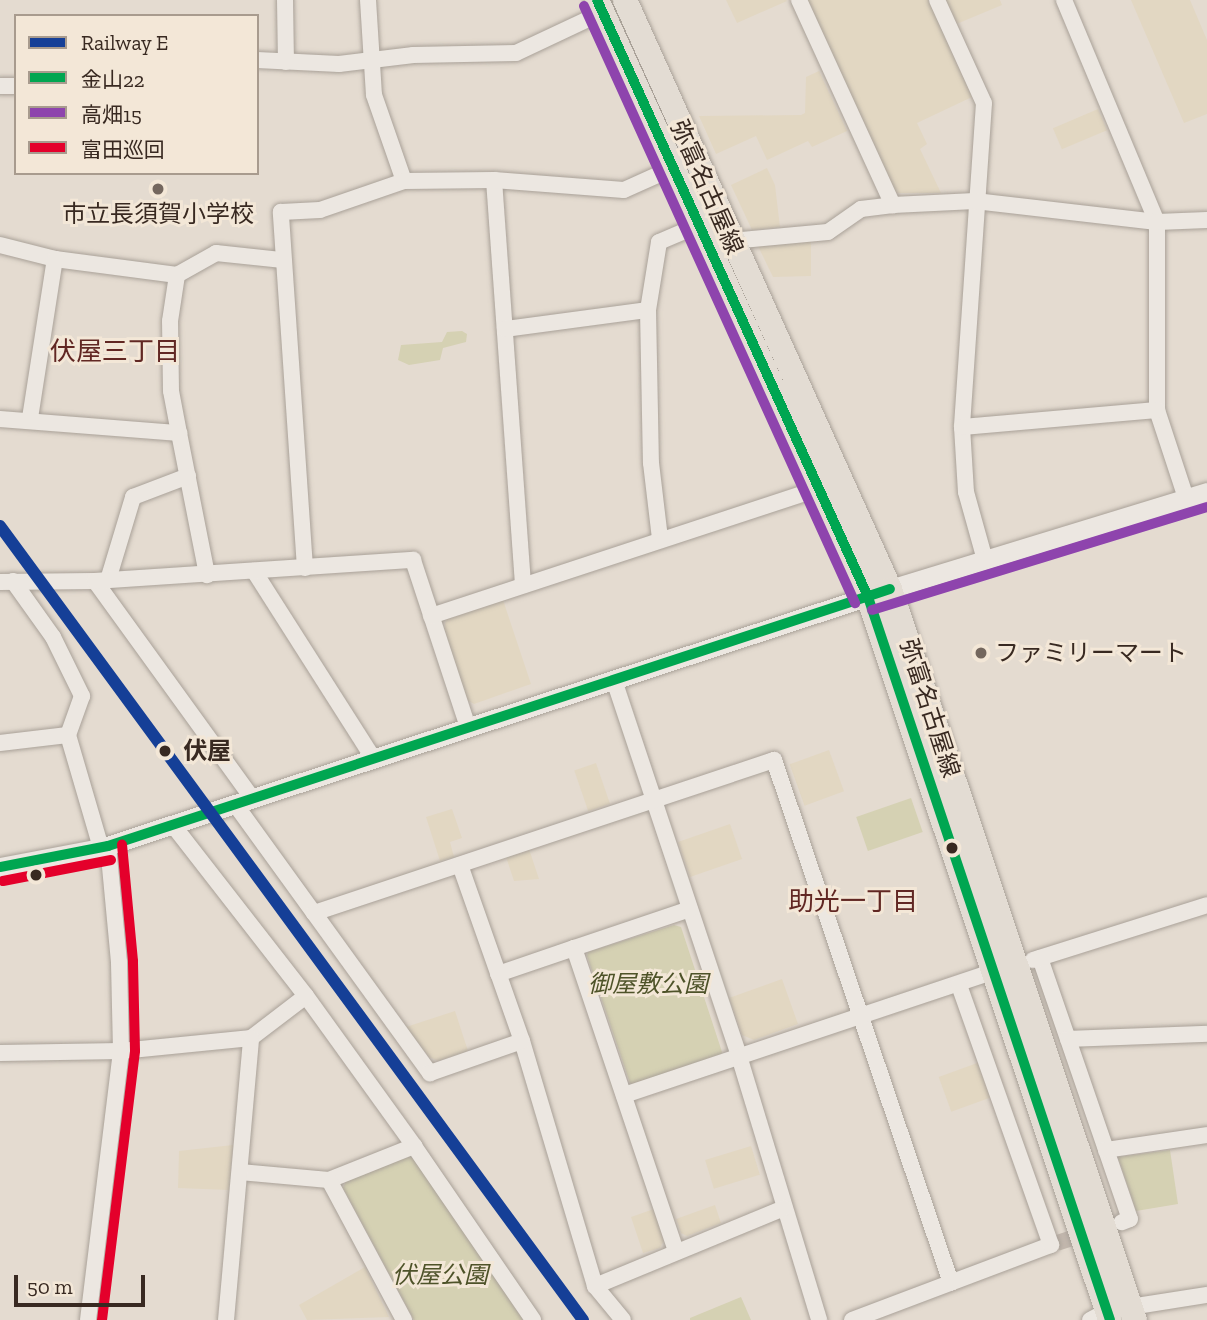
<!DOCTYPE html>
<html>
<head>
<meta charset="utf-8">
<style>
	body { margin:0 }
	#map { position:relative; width:1207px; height:1320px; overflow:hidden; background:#e4dbd0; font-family:"Zilla Slab","Noto Sans JP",serif }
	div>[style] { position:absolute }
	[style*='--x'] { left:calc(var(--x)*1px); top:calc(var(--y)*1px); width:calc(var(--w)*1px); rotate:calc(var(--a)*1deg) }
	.farmland>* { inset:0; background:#e2d7c2; transform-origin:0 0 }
	.green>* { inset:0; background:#d5d1b3; transform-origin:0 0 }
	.minor-tunnel>* { height:16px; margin-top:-8px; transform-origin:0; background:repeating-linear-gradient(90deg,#c2b7ad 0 16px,transparent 0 24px) }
	.roads { filter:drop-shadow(0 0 2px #a9a198) drop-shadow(0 0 2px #a9a198) }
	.minor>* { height:16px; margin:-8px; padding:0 8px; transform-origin:8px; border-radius:8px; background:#ece7e1 }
	.tertiary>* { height:19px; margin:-9.5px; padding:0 9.5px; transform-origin:9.5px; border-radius:9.5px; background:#ece7e1 }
	.primary>* { height:24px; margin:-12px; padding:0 12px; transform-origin:12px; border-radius:12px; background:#e3dcd3 }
	.bus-1>* { height:10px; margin:-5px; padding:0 5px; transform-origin:5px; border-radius:5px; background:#00a651 }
	.bus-2>* { height:10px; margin:-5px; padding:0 5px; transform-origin:5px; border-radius:5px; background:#8e44ad }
	.bus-3>* { height:10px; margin:-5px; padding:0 5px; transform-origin:5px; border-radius:5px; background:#e4002b }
	.rail-1>* { height:12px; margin:-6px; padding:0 6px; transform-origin:6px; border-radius:6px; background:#153f97 }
	.dots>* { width:19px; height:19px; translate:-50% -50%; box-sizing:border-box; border:4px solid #f3e7d7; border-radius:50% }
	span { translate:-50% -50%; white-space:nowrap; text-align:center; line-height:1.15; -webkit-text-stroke:6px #f3e7d7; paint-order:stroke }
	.street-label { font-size:24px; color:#382921 }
	.poi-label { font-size:24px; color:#382921 }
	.left { translate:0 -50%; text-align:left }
	.stop-label { font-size:24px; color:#382921; font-weight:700 }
	.park-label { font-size:24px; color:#4e5329; font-style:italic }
	.neighbourhood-label { font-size:26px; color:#612723 }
	.legend { position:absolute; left:14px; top:14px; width:245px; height:161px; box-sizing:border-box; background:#f3e7d7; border:2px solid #a89b8e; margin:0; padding:9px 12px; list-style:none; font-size:21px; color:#382921 }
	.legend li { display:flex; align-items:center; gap:14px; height:35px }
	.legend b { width:35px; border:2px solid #a89b8e }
	.scale { position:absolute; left:14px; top:1275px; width:131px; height:32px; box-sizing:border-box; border:4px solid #382921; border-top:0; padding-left:9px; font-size:21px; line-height:24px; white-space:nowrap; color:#382921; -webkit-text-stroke:5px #f3e7d7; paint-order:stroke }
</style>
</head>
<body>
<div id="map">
	<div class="farmland">
		<i style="clip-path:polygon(726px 0,786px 0,787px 1px,737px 23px)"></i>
		<i style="clip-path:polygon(807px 0,928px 0,972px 97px,917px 123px,927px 144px,920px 149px,941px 193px,895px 193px)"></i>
		<i style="clip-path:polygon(944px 0,1000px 0,1002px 5px,954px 25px)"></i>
		<i style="clip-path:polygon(1131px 0,1190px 0,1207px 40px,1207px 114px,1184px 123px)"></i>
		<i style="clip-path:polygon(819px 71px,847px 131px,812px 147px,808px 141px,767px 160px,756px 136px,716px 154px,699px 116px,801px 115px,805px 113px,806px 77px)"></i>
		<i style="left:1098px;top:109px;width:23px;height:49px;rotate:67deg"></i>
		<i style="clip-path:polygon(767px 168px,775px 185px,780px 227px,752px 230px,731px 185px)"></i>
		<i style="clip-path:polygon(811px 241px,811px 276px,773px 277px,758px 246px)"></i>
		<i style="clip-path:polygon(503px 600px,531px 684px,474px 704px,467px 700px,444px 630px,446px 619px)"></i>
		<i style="left:829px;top:750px;width:44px;height:42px;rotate:70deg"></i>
		<i style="left:596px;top:763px;width:43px;height:23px;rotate:71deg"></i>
		<i style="clip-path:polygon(452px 809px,462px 838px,450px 842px,454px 857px,440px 861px,426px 817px)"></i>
		<i style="left:730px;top:824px;width:37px;height:55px;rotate:71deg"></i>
		<i style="clip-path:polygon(529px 849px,539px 879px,514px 881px,506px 857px)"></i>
		<i style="clip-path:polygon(782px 979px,798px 1024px,754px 1040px,742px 1035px,729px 998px)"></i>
		<i style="clip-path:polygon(455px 1011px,468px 1051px,438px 1061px,429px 1057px,406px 1027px)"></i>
		<i style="left:980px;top:1062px;width:37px;height:44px;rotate:70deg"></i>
		<i style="clip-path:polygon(233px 1145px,229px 1190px,178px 1188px,179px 1151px)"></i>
		<i style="left:751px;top:1146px;width:30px;height:48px;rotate:73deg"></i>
		<i style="clip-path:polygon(715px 1205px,721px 1223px,687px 1236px,681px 1233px,676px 1219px)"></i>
		<i style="clip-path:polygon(654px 1209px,664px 1240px,660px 1248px,643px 1253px,631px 1217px)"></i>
		<i style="clip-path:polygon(365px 1267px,389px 1317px,307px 1320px,299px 1305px)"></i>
	</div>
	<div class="green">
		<i style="clip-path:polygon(462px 331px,467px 334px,466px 342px,443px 348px,440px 360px,409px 365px,398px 360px,401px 345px,442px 342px,447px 332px)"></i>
		<i style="left:911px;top:798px;width:36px;height:58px;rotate:71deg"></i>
		<i style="clip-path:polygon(674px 925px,681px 927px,722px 1052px,720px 1058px,637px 1087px,630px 1083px,587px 956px,588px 952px)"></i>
		<i style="clip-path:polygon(1170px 1150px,1178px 1204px,1136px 1211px,1118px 1157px)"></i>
		<i style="clip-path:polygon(413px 1155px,523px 1320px,414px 1320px,343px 1188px,346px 1181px)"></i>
		<i style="clip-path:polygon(741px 1297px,751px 1320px,690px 1320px,690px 1318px)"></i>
	</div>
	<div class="minor-tunnel">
		<i style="--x:1057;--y:1243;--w:35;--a:-18"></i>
	</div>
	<div class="roads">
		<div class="minor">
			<i style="--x:285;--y:0;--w:62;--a:89.1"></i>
			<i style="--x:368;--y:0;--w:95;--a:86.4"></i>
			<i style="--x:374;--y:95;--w:91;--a:70.8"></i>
			<i style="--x:799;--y:0;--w:226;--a:65.4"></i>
			<i style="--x:937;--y:0;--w:113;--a:65.5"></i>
			<i style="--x:984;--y:103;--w:325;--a:93.9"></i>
			<i style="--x:962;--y:427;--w:65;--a:86.5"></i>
			<i style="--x:966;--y:492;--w:71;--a:74.4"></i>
			<i style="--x:1064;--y:0;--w:241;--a:67.3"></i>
			<i style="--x:1157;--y:222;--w:188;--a:90"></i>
			<i style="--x:1157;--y:410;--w:93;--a:71.8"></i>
			<i style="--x:257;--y:60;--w:82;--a:2.8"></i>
			<i style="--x:339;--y:64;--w:75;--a:-6.9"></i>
			<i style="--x:413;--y:55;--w:103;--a:-1.1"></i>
			<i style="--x:516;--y:53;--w:96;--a:-25.2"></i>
			<i style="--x:0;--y:86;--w:16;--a:0"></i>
			<i style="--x:494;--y:180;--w:406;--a:85.9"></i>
			<i style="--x:731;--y:241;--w:97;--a:-5.3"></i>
			<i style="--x:828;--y:232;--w:40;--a:-34.9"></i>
			<i style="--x:861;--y:209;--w:32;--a:-7"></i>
			<i style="--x:893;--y:205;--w:82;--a:-2.8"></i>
			<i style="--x:975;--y:201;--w:183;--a:6.6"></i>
			<i style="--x:1157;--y:222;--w:50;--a:-2.3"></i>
			<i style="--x:0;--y:245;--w:57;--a:14.3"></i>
			<i style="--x:55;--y:259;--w:123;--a:7.5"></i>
			<i style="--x:177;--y:275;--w:45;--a:-29.4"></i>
			<i style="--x:216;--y:253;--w:65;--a:6.1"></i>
			<i style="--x:648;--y:310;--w:69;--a:-80.8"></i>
			<i style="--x:659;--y:242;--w:43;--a:-23"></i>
			<i style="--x:505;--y:329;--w:144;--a:-7.6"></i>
			<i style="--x:648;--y:310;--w:153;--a:88.9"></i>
			<i style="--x:651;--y:463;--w:77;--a:83.2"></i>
			<i style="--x:30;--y:418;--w:161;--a:-81.1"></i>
			<i style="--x:0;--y:419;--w:180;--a:4.5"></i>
			<i style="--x:179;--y:433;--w:43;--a:-100.8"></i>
			<i style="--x:171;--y:391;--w:70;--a:-90.8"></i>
			<i style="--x:170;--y:321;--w:47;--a:-81.3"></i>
			<i style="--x:962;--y:427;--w:196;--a:-5"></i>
			<i style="--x:179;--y:433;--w:145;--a:78.8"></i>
			<i style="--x:305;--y:568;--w:357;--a:-93.9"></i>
			<i style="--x:281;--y:212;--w:39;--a:-3"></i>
			<i style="--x:320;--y:210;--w:89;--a:-19"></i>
			<i style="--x:404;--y:181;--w:90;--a:-0.6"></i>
			<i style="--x:494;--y:180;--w:130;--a:4.4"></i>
			<i style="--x:624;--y:190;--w:54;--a:-24.2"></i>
			<i style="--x:254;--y:571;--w:222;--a:57.5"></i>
			<i style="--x:108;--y:580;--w:87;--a:-73.2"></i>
			<i style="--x:133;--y:497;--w:59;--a:-20.9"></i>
			<i style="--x:13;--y:581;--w:69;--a:54.5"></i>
			<i style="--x:53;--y:637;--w:66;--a:63.8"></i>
			<i style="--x:82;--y:696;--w:41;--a:109.7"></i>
			<i style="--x:68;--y:735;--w:118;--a:73.7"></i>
			<i style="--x:95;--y:581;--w:268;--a:54.1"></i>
			<i style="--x:0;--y:582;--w:95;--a:-0.6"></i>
			<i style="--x:95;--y:581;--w:319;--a:-3.8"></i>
			<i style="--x:413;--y:560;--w:176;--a:71.8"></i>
			<i style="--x:431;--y:616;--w:407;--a:-18.2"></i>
			<i style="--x:614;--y:680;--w:396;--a:71.6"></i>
			<i style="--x:739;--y:1056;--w:276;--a:73.1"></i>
			<i style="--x:0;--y:743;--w:68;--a:-6.7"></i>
			<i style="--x:235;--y:804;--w:135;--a:54.1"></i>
			<i style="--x:314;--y:913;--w:485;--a:-18.4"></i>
			<i style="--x:774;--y:760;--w:552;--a:71.3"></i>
			<i style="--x:460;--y:865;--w:187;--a:70.6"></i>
			<i style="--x:522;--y:1041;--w:256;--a:73.4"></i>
			<i style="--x:595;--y:1286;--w:204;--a:-22.4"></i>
			<i style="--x:314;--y:913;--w:198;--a:54.1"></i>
			<i style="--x:430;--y:1073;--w:97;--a:-19.2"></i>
			<i style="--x:1040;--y:958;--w:276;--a:71"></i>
			<i style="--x:1130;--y:1219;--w:9;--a:159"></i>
			<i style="--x:1033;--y:960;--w:182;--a:-17.5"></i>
			<i style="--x:498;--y:974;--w:80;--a:-18.9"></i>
			<i style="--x:306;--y:996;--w:185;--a:54.2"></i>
			<i style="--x:1068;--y:1039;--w:139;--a:-2.1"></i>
			<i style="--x:0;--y:1053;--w:121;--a:-0.9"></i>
			<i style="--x:121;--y:1051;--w:131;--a:-5.7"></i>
			<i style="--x:251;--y:1038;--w:69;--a:-37.4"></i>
			<i style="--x:306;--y:996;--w:217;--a:-127.9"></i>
			<i style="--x:624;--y:1095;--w:388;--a:-18.5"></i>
			<i style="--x:1106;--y:1150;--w:102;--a:-8.4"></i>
			<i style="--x:240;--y:1172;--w:89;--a:5.1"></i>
			<i style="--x:329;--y:1180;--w:92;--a:-21.8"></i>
			<i style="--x:414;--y:1146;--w:211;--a:55.6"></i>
			<i style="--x:329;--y:1180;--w:159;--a:61.8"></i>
			<i style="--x:676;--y:1251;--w:320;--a:-108.6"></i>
			<i style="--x:574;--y:948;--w:122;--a:-18.6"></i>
			<i style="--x:595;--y:1286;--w:44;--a:50.5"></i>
			<i style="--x:1130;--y:1307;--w:78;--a:-8.9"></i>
			<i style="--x:88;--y:1320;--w:271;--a:-83"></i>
			<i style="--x:121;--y:1051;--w:89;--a:-91.3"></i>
			<i style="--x:119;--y:962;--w:117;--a:-95.4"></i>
			<i style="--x:226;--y:1320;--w:283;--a:-84.9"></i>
			<i style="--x:852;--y:1320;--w:213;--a:-20.7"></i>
			<i style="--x:1051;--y:1245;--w:276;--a:-109.5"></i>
			<i style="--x:1090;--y:1320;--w:19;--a:-28"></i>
		</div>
		<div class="tertiary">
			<i style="--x:0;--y:867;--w:103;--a:-10.7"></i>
			<i style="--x:101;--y:848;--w:830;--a:-18.17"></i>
			<i style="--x:890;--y:589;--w:332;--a:-17"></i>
		</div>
		<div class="primary">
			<i style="--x:597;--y:0;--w:656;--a:65.58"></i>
			<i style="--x:868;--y:597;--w:762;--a:71.49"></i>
			<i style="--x:625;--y:0;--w:646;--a:65.78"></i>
			<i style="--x:890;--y:589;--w:771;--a:71.47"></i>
		</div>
	</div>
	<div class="bus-1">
		<i style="--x:597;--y:0;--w:656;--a:65.58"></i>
		<i style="--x:868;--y:597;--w:762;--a:71.49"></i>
		<i style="--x:0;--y:867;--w:110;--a:-11"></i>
		<i style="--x:108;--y:846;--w:823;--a:-18.19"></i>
	</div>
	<div class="bus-2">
		<i style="--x:584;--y:6;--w:656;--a:65.58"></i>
		<i style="--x:872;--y:610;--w:350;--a:-17.1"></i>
	</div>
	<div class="bus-3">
		<i style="--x:3;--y:881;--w:110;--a:-11"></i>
		<i style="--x:102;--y:1320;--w:271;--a:-83"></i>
		<i style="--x:135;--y:1051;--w:90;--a:-91.3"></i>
		<i style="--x:133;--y:961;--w:117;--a:-95.4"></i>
	</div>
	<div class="rail-1">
		<i style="--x:0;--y:526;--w:985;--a:53.71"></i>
	</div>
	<div class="dots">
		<i style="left:158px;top:189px;background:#74675e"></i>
		<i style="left:981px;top:653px;background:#74675e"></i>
		<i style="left:165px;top:751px;background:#382921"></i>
		<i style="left:952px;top:848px;background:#382921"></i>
		<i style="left:36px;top:875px;background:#382921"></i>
	</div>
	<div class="street-label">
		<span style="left:707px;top:187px;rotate:66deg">弥富名古屋線</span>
		<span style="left:930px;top:708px;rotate:72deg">弥富名古屋線</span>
	</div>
	<div class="poi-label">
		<span style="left:158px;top:214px">市立長須賀小学校</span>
		<span class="left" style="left:995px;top:653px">ファミリーマート</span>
	</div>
	<div class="stop-label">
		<span class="left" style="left:183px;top:751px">伏屋</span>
	</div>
	<div class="park-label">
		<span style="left:648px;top:984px">御屋敷公園</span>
		<span style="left:440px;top:1275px">伏屋公園</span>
	</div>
	<div class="neighbourhood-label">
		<span style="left:115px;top:352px">伏屋三丁目</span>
		<span style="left:853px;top:902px">助光一丁目</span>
	</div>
	<ul class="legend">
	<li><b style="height:9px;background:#153f97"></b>Railway E</li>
	<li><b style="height:9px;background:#00a651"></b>金山22</li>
	<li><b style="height:9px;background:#8e44ad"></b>高畑15</li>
	<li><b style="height:9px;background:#e4002b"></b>富田巡回</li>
	</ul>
	<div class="scale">50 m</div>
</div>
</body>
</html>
